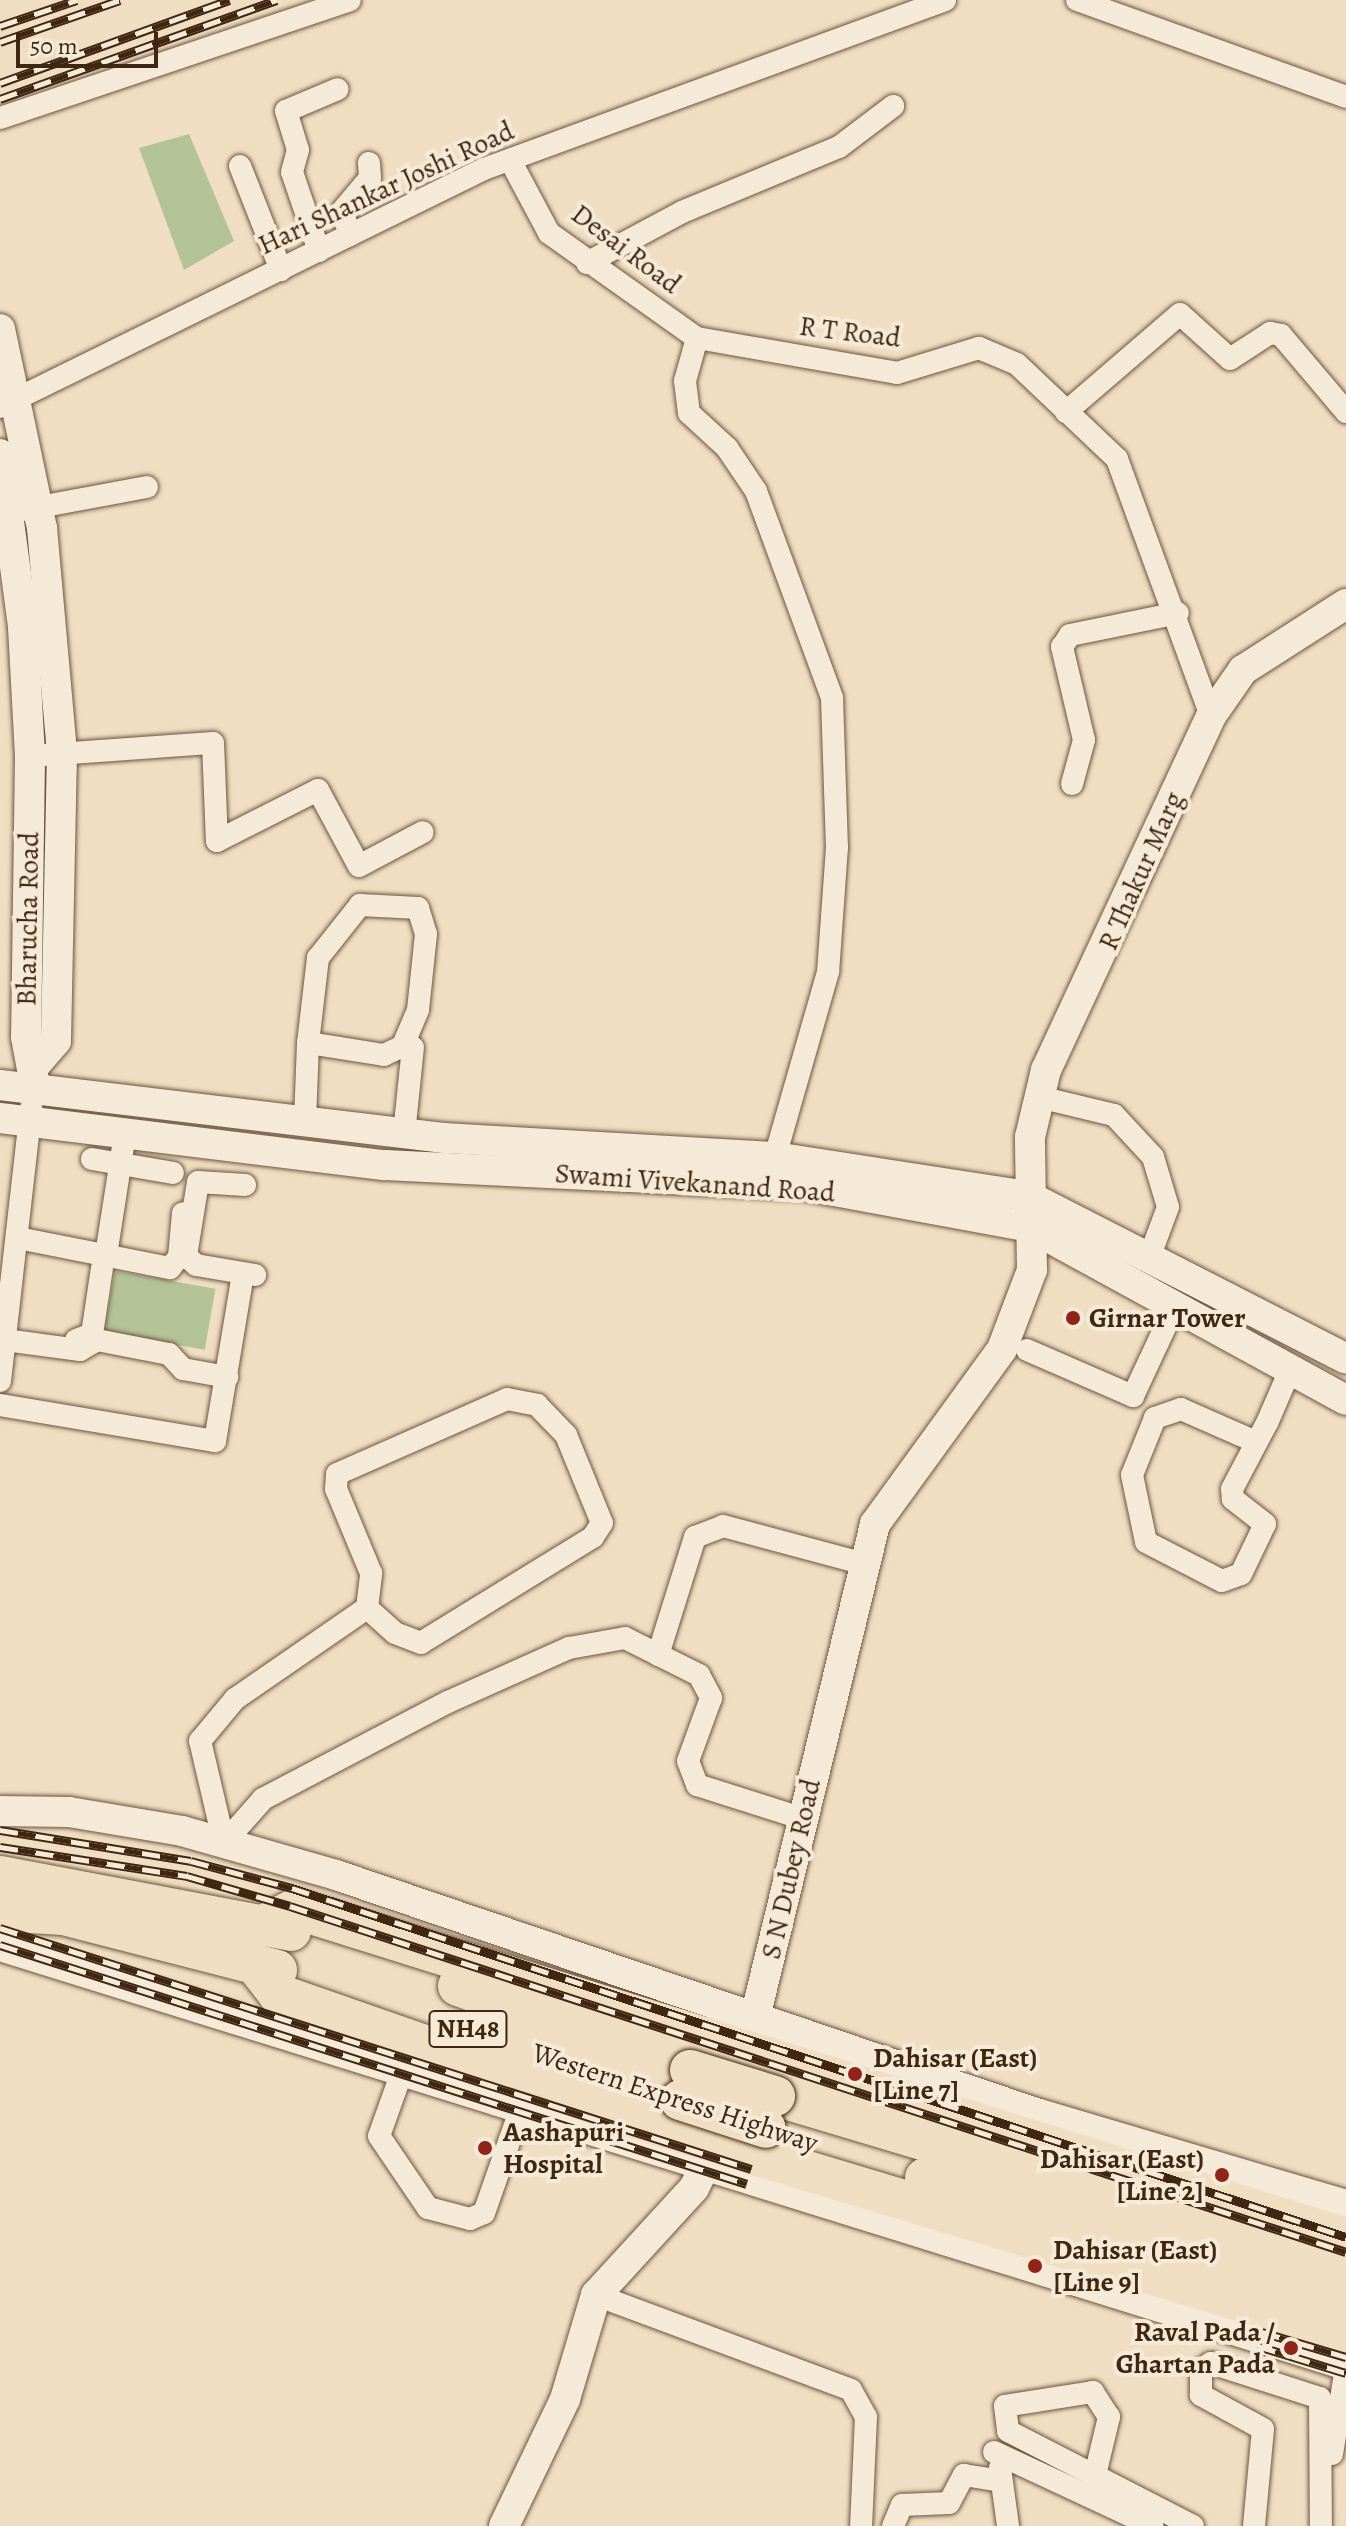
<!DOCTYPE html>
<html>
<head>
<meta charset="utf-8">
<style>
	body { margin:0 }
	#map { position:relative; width:1346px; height:2526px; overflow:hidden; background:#f0dec2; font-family:Alegreya,serif }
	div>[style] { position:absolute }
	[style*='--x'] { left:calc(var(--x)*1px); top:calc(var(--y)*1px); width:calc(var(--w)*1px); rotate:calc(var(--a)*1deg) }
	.green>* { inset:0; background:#b4c297; transform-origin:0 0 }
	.roads { filter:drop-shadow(0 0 2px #6b553d) drop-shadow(0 0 2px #6b553d) }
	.street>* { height:22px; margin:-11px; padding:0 11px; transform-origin:11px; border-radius:11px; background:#f5ead7 }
	.secondary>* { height:30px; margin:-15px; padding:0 15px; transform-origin:15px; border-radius:15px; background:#f5ead7 }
	.highway>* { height:40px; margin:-20px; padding:0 20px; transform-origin:20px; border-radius:20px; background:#f0dec2 }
	.rail>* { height:9px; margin-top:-4.5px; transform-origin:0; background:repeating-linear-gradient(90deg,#f5ead7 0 18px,#3f2711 0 36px); box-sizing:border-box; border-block:2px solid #3f2711 }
	.bridges { filter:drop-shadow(0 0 2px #3f2711) drop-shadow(0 0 2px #3f2711) }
	.highway-bridge>* { height:40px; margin:-20px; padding:0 20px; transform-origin:20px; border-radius:20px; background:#f0dec2 }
	.dots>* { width:22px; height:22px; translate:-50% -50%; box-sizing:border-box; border:4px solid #f5ead7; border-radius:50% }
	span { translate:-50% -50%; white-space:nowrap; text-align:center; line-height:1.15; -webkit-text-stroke:8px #f5ead7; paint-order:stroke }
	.shield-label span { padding:2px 6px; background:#f5ead7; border:2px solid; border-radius:6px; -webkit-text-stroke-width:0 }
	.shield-label { font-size:26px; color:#3f2711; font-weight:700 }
	.street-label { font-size:28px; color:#3f2711 }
	.poi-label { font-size:28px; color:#3f2711; font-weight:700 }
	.left { translate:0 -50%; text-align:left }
	.right { translate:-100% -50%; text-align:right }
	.scale { position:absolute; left:16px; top:32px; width:142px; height:36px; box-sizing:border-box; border:4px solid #3f2711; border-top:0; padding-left:10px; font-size:24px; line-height:28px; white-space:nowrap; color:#3f2711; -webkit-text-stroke:6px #f5ead7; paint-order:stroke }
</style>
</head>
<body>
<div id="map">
	<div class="green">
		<i style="clip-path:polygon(189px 134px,234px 241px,184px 270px,139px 148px)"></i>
		<i style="left:115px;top:1271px;width:102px;height:62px;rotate:10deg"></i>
	</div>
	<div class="roads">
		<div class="street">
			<i style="--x:1077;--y:0;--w:286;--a:19.8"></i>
			<i style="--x:0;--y:118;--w:369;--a:-18.6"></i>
			<i style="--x:510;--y:160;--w:83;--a:61.9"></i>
			<i style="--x:549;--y:233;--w:181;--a:35.4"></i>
			<i style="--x:697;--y:338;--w:45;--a:105.6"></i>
			<i style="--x:685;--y:381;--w:32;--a:83"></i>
			<i style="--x:689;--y:413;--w:52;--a:42.6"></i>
			<i style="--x:727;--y:448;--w:52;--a:56"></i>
			<i style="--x:756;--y:491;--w:221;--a:69.8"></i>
			<i style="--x:832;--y:698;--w:149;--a:88.1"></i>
			<i style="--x:837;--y:847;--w:125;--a:94.1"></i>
			<i style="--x:828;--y:972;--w:192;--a:106"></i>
			<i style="--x:240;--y:166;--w:112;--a:68.5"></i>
			<i style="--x:350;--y:235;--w:25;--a:-108"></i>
			<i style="--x:342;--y:211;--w:43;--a:-49.7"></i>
			<i style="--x:370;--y:178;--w:15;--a:-94"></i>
			<i style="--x:319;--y:251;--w:83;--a:-108.9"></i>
			<i style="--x:292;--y:172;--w:23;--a:-75"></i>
			<i style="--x:298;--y:150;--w:41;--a:-107.1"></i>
			<i style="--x:286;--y:111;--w:56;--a:-22.9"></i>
			<i style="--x:587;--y:263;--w:108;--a:-28.2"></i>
			<i style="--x:682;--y:212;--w:170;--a:-22.5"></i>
			<i style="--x:839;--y:147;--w:68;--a:-37.2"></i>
			<i style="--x:697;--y:338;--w:203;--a:9.9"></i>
			<i style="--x:897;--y:373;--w:86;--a:-17"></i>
			<i style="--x:979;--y:348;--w:41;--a:22.8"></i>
			<i style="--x:1017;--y:364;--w:138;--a:43.5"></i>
			<i style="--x:1117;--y:459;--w:274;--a:69.9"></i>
			<i style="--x:0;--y:407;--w:539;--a:-26.18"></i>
			<i style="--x:484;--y:169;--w:491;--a:-20.1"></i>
			<i style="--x:1066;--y:412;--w:150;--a:-40.7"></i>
			<i style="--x:1180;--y:314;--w:67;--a:42"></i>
			<i style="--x:1230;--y:359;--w:48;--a:-33"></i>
			<i style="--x:1270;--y:333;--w:11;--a:10"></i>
			<i style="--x:1281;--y:335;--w:101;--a:49.8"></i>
			<i style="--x:23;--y:510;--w:126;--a:-10.5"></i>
			<i style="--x:30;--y:756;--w:183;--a:-4.1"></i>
			<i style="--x:213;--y:743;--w:98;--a:87.7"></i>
			<i style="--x:217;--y:841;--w:113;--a:-26.8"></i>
			<i style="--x:318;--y:790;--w:86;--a:61.7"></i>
			<i style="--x:359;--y:866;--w:72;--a:-28"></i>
			<i style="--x:1072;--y:784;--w:46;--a:-74.7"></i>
			<i style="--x:1084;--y:740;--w:96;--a:-103.3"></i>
			<i style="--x:1062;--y:647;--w:14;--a:-56"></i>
			<i style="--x:1070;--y:635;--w:110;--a:-11.5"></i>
			<i style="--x:1039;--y:1097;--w:77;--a:13.5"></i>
			<i style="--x:1114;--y:1115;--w:57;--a:47.1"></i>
			<i style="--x:1153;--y:1157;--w:52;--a:73.3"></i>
			<i style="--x:1168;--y:1207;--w:54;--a:110.4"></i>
			<i style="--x:305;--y:1121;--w:78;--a:-87.8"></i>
			<i style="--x:308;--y:1043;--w:86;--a:-83.3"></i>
			<i style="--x:318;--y:958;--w:68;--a:-51.6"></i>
			<i style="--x:360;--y:905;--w:58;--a:3"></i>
			<i style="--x:418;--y:908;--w:27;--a:73"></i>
			<i style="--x:426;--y:934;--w:76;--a:96"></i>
			<i style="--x:418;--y:1010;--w:39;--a:113"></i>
			<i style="--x:403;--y:1046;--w:21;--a:155"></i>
			<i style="--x:384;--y:1055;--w:77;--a:-171"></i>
			<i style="--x:404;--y:1134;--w:87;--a:-84.1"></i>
			<i style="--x:92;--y:1159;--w:82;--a:9.8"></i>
			<i style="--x:245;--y:1185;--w:47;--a:-176.3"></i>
			<i style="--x:198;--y:1182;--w:75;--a:99.2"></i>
			<i style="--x:186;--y:1256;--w:13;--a:42"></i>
			<i style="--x:196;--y:1265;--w:60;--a:9.6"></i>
			<i style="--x:18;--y:1238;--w:155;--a:11.2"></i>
			<i style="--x:170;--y:1268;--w:14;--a:-51"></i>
			<i style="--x:179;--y:1257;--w:44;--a:-84.8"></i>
			<i style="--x:106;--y:1255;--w:122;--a:-81.1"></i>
			<i style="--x:5;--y:1340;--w:76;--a:7.6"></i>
			<i style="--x:80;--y:1350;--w:20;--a:-30"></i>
			<i style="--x:97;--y:1340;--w:73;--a:11"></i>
			<i style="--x:169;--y:1354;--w:21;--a:47"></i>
			<i style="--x:183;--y:1369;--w:45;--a:10.3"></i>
			<i style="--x:76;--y:1340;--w:17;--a:-21"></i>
			<i style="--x:92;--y:1334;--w:67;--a:-81.4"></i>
			<i style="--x:1027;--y:1350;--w:116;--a:23.5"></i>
			<i style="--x:1133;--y:1396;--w:97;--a:-65"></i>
			<i style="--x:0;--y:1381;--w:275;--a:-83.5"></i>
			<i style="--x:0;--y:1405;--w:218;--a:9.5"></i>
			<i style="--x:215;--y:1441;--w:169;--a:-80.5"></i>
			<i style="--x:1256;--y:1442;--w:82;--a:-156.3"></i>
			<i style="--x:1181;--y:1409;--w:28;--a:161"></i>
			<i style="--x:1155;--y:1418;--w:61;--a:112"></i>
			<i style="--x:1132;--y:1475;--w:68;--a:78.2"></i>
			<i style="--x:1146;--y:1542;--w:85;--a:27.2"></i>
			<i style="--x:1222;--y:1581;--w:20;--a:-20"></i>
			<i style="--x:1241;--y:1574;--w:55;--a:-64.4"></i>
			<i style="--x:1265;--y:1524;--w:41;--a:-142"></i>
			<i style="--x:1233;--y:1499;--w:10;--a:-96"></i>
			<i style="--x:1232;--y:1489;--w:75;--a:-62.1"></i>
			<i style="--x:1267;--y:1423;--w:58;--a:-66.5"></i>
			<i style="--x:658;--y:1655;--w:124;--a:-72.6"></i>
			<i style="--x:695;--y:1537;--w:30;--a:-21"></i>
			<i style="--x:723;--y:1526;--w:147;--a:15"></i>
			<i style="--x:224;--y:1843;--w:105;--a:-103.2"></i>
			<i style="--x:200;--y:1741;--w:55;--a:-50.2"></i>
			<i style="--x:235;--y:1699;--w:160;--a:-34.6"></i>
			<i style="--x:367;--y:1608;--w:35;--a:-83"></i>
			<i style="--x:371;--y:1573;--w:91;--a:-112.6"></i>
			<i style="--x:336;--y:1489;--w:15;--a:-86"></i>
			<i style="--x:337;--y:1474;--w:186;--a:-23.8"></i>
			<i style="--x:507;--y:1399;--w:31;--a:11"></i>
			<i style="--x:537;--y:1405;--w:42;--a:46"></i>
			<i style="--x:566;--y:1435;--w:95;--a:67.8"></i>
			<i style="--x:602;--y:1523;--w:17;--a:123"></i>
			<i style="--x:593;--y:1537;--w:202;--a:148.4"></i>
			<i style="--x:421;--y:1643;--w:28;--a:-159"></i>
			<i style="--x:395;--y:1633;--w:38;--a:-138"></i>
			<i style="--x:224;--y:1843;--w:59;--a:-48.4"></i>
			<i style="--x:263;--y:1799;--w:209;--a:-27.7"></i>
			<i style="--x:448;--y:1702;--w:133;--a:-24.1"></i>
			<i style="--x:569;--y:1648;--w:57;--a:-10.1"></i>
			<i style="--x:625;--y:1638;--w:83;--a:26.6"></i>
			<i style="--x:699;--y:1675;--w:26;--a:62"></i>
			<i style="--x:711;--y:1698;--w:67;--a:110.1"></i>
			<i style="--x:688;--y:1761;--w:26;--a:69"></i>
			<i style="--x:697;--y:1785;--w:109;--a:17.6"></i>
			<i style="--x:403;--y:2069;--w:71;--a:109.7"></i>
			<i style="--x:379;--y:2136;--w:87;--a:55.8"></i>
			<i style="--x:428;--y:2208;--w:43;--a:14.7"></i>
			<i style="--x:470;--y:2219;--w:15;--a:-23"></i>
			<i style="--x:484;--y:2213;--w:108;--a:-70.6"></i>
			<i style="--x:596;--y:2295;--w:272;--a:20.4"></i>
			<i style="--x:851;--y:2390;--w:31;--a:61"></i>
			<i style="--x:866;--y:2417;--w:109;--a:92.6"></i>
			<i style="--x:994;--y:2452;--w:175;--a:25"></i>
			<i style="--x:1332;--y:2454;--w:87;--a:-80.8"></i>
			<i style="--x:1000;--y:2468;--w:59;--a:82.1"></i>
			<i style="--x:1096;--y:2471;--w:56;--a:-76.5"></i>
			<i style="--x:1109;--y:2417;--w:30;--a:-123"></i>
			<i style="--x:1093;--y:2392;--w:89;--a:171"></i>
			<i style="--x:1005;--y:2406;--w:25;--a:83"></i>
			<i style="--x:1008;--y:2431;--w:208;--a:27.2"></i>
			<i style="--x:893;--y:2526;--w:23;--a:-67"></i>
			<i style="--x:902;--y:2505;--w:47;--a:-2.4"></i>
			<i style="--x:949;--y:2503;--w:32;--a:-62"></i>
			<i style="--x:964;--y:2475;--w:37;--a:9"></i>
			<i style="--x:1254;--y:2526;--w:97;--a:-84.7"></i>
			<i style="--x:1263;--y:2429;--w:71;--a:-151.3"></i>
			<i style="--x:1201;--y:2395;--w:25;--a:-90"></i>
			<i style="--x:1201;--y:2370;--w:12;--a:-35"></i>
			<i style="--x:1211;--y:2363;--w:114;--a:17.8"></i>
			<i style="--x:1320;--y:2398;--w:128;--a:89.6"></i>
		</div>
		<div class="secondary">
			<i style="--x:0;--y:329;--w:203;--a:78.1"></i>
			<i style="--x:42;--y:528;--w:226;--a:84.9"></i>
			<i style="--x:62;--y:753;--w:288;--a:91.2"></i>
			<i style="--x:56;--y:1041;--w:30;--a:131"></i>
			<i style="--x:0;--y:454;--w:175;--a:82.4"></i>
			<i style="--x:23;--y:627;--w:129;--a:86.9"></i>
			<i style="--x:30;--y:756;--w:281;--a:90.8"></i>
			<i style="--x:26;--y:1037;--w:44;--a:79.5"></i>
			<i style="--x:0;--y:1085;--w:448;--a:6.8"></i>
			<i style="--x:445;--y:1138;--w:331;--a:3.3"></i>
			<i style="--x:775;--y:1157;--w:256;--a:8.8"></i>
			<i style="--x:1028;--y:1196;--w:357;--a:27.1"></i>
			<i style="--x:0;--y:1118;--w:388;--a:7"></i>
			<i style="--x:385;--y:1165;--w:423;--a:2.8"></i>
			<i style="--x:807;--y:1186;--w:227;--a:10.4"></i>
			<i style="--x:1030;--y:1227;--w:360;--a:28.7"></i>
			<i style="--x:0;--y:1811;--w:69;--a:0.8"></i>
			<i style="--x:69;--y:1812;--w:115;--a:9.5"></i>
			<i style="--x:182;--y:1831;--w:160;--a:15.9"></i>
			<i style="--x:336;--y:1875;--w:743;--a:18.78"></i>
			<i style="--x:1039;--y:2114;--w:320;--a:16.5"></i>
			<i style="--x:0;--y:1946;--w:1410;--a:17.29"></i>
			<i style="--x:742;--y:2071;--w:563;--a:-76.33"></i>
			<i style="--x:875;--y:1524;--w:216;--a:-54"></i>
			<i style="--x:1002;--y:1349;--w:85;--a:-69.2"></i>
			<i style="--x:1032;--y:1270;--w:133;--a:-90.9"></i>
			<i style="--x:1030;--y:1137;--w:69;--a:-76.6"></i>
			<i style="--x:1046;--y:1070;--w:391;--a:-65"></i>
			<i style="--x:1211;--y:716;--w:56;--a:-55.2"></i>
			<i style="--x:1243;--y:670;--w:122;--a:-32.7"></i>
			<i style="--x:504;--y:2526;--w:141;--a:-64.3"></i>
			<i style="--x:565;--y:2399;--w:109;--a:-73.4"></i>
			<i style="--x:596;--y:2295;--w:145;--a:-47.5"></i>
			<i style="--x:694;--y:2188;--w:71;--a:-63.1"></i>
		</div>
		<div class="highway">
			<i style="--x:0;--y:1876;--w:296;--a:10.7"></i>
			<i style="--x:0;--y:1911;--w:63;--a:3.6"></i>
			<i style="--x:63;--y:1915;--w:221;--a:14.4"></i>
			<i style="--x:267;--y:1923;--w:31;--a:-27"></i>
			<i style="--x:295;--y:1909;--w:1101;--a:17.38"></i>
			<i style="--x:254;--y:1963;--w:39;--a:52"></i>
			<i style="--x:278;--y:1994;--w:402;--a:19.2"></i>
			<i style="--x:658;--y:2126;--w:718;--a:16.75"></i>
			<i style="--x:458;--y:1986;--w:247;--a:19.9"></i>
			<i style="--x:510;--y:2043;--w:179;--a:18.5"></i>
			<i style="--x:775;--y:2096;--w:596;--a:16.67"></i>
			<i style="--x:925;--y:2178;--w:440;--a:16.8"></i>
		</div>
	</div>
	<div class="rail">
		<i style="--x:0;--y:26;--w:81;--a:-18.7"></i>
		<i style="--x:0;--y:42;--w:127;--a:-19.3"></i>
		<i style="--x:0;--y:83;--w:244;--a:-19.9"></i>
		<i style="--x:0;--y:99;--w:294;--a:-19.7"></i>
		<i style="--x:0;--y:1830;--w:193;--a:9.2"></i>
		<i style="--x:191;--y:1861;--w:105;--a:15"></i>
		<i style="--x:292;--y:1888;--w:1110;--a:18.32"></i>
		<i style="--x:0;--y:1847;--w:189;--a:8.8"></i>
		<i style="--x:187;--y:1876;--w:107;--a:16.2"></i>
		<i style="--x:290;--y:1906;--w:1111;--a:18.14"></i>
		<i style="--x:0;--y:1928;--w:789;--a:17.79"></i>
		<i style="--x:0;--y:1945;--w:784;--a:17.74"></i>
		<i style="--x:1262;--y:2332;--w:88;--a:16.6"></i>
		<i style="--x:1258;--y:2346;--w:92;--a:17.1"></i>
	</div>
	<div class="bridges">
		<div class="highway-bridge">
			<i style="--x:690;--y:2070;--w:89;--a:17"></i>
			<i style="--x:680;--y:2100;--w:90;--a:18"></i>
		</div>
	</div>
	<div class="dots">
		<i style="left:1073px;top:1318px;background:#8f2418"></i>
		<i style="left:855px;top:2074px;background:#8f2418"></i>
		<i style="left:485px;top:2148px;background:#8f2418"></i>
		<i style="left:1222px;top:2175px;background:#8f2418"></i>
		<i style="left:1035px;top:2266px;background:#8f2418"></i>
		<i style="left:1291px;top:2348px;background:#8f2418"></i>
	</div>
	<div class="shield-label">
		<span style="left:468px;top:2029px">NH48</span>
	</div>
	<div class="street-label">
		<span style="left:386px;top:188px;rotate:-25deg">Hari Shankar Joshi Road</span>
		<span style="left:626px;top:249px;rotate:37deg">Desai Road</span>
		<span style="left:850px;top:332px;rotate:7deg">R T Road</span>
		<span style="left:1141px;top:871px;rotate:-66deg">R Thakur Marg</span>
		<span style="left:28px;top:919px;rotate:-89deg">Bharucha Road</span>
		<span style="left:695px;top:1183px;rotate:4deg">Swami Vivekanand Road</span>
		<span style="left:791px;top:1869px;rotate:-77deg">S N Dubey Road</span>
		<span style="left:675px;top:2098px;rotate:18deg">Western Express Highway</span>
	</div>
	<div class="poi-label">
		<span class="left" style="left:1089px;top:1318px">Girnar Tower</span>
		<span class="left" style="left:873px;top:2074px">Dahisar (East)<br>[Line 7]</span>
		<span class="left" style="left:503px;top:2148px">Aashapuri<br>Hospital</span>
		<span class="right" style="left:1204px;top:2175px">Dahisar (East)<br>[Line 2]</span>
		<span class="left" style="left:1053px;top:2266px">Dahisar (East)<br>[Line 9]</span>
		<span class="right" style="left:1275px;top:2348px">Raval Pada /<br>Ghartan Pada</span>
	</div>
	<div class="scale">50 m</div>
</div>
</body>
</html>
